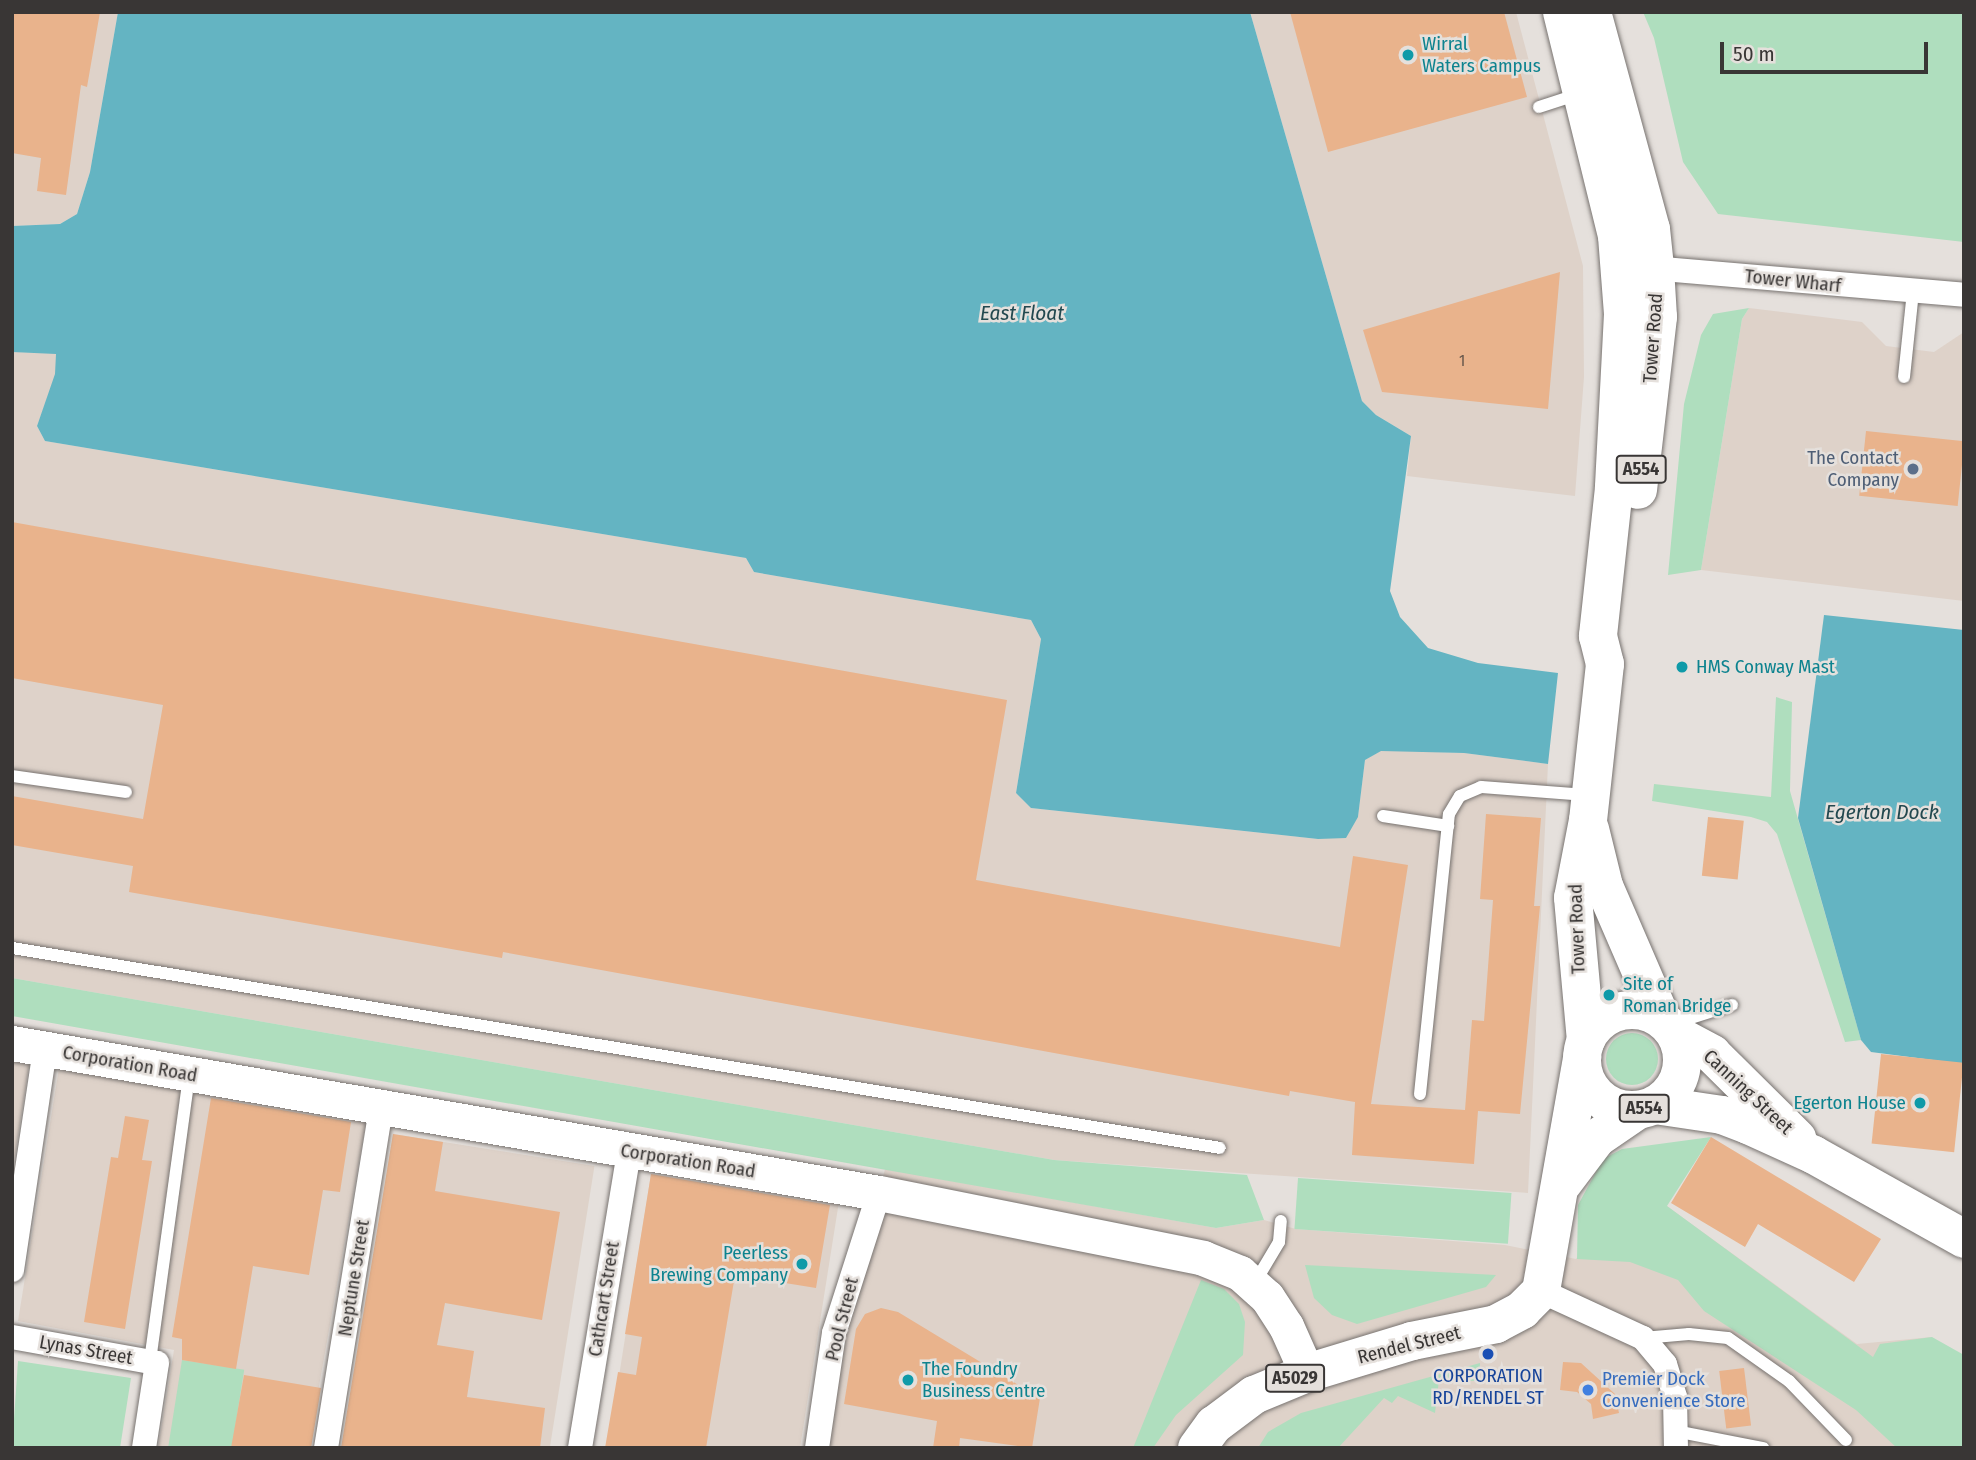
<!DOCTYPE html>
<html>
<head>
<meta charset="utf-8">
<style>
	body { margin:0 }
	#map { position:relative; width:1976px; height:1460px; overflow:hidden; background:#e5e0dc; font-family:"Fira Sans Condensed",sans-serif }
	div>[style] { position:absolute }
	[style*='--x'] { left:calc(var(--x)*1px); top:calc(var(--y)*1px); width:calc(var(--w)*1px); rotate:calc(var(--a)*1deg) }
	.built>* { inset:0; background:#ded2c9; transform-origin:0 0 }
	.green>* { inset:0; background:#afdebe; transform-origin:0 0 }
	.round { border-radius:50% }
	.water>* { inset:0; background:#64b4c2 }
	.building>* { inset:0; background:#e9b38c; transform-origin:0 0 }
	.roads { filter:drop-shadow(0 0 2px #787370) drop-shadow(0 0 2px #787370) }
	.lane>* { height:12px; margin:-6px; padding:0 6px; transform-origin:6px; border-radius:6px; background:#fff }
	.street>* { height:24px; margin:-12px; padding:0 12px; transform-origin:12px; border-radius:12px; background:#fff }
	.secondary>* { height:35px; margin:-17.5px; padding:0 17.5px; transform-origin:17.5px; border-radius:17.5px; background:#fff }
	.primary>* { height:38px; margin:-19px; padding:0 19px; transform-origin:19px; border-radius:19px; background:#fff }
	.highway>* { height:38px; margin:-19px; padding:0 19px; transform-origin:19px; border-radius:19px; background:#fff }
	.highway>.ring { margin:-19px; padding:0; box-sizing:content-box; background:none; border:38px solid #fff; border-radius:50% }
	.dots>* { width:19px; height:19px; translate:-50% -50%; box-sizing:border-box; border:4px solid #e5e0dc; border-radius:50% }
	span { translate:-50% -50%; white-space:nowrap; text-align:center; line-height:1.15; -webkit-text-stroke:5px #e5e0dc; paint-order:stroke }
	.number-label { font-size:16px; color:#65554b }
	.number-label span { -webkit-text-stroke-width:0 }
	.shield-label span { padding:2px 5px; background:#e5e0dc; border:2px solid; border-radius:5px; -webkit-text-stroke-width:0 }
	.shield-label { font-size:18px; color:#393635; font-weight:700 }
	.culture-label { font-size:19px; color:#0d838f }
	.left { translate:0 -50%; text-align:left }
	.right { translate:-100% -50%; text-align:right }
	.street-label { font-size:19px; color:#393635 }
	.service-label { font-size:19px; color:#4e5e75 }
	.transit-label { font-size:19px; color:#164399 }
	.shop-label { font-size:19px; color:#366cbe }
	.water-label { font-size:21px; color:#22484f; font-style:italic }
	.frame { position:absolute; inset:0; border:14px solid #393635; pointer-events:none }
	.scale { position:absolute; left:1720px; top:42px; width:208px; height:32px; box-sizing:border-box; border:4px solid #393635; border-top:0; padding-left:9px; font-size:21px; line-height:24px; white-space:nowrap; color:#393635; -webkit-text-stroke:5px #e5e0dc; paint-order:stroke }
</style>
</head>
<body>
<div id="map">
	<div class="built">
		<i style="clip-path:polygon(12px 12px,118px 12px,90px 172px,77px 214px,60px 224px,12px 226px)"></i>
		<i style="clip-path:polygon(1250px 12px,1516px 12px,1583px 266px,1584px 377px,1575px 496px,1407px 476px,1411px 436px,1376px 415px,1362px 401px)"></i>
		<i style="clip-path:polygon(1749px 308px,1862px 322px,1886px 346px,1934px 352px,1964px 332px,1964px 601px,1701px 570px,1742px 319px)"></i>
		<i style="clip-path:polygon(12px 352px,56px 353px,56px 374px,37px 426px,45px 441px,746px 558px,754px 572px,1031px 620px,1041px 639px,1016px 793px,1031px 808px,1318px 839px,1358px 817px,1365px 760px,1381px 750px,1464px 753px,1548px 764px,1528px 1193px,1054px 1160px,12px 978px)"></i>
		<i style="clip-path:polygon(12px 1057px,30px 1059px,12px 1175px)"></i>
		<i style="clip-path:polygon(59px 1068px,366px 1122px,308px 1448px,158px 1448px,174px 1350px,18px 1321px)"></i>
		<i style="left:393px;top:1134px;width:204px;height:318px;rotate:9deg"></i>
		<i style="clip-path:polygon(885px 1169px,1216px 1228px,1264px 1220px,1296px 1229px,1505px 1245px,1576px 1259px,1631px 1180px,1857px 1344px,1932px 1337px,1964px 1448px,816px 1448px)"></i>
		<i style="left:651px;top:1174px;width:190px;height:278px;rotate:9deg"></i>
	</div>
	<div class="green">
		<i style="clip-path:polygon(1643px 12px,1964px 12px,1964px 242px,1718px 214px,1683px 162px,1654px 38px)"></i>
		<i style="clip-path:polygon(1749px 308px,1742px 319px,1701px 570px,1668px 575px,1684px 404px,1701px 335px,1713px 314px)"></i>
		<i style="clip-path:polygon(1776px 697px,1792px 702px,1790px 791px,1861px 1040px,1845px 1042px,1777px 834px,1767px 822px,1751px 817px,1652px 801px,1654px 784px,1771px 797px)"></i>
		<i style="clip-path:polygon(12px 978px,1054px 1160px,1247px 1175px,1264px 1220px,1216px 1228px,12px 1016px)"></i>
		<i class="round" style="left:1606px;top:1033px;width:52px;height:52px"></i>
		<i style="clip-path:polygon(1711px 1137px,1667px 1206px,1873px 1357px,1880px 1344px,1932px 1337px,1964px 1355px,1964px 1448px,1897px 1448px,1856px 1410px,1704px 1311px,1678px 1280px,1630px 1262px,1577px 1259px,1578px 1205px,1603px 1159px,1622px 1149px)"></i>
		<i style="left:1298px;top:1178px;width:214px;height:51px;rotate:4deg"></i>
		<i style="clip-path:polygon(1305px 1265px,1496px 1275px,1486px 1287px,1357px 1324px,1332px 1315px,1314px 1298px)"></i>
		<i style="clip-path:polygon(1201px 1280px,1224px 1289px,1239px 1304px,1245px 1322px,1243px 1355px,1176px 1415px,1153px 1448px,1133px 1448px)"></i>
		<i style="left:182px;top:1360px;width:63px;height:89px;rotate:9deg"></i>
		<i style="clip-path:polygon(18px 1361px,131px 1378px,120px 1448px,12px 1448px)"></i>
		<i style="clip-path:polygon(1480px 1363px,1479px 1381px,1439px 1380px,1435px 1413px,1398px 1396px,1392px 1403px,1384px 1398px,1338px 1448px,1258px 1448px,1268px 1432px,1301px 1413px)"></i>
	</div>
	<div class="water">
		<i style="clip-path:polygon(118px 12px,1250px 12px,1362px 401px,1376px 415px,1411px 436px,1390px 591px,1400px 617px,1428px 648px,1478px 663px,1558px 673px,1548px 764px,1464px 753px,1381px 751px,1365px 760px,1358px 817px,1346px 838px,1318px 839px,1031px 808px,1016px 793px,1041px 639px,1031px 620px,754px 572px,746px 558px,45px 441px,37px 426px,55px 374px,56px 354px,12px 352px,12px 226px,60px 224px,77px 214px,90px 172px)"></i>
		<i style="clip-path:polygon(1824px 615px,1964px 630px,1964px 1064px,1871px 1052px,1861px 1040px,1798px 818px)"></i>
	</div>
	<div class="building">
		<i style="clip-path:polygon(12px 12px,100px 12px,87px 87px,81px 85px,66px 195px,37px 191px,41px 158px,12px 153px)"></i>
		<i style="clip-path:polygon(1290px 12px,1504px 12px,1527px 97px,1328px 152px)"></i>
		<i style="clip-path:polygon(1560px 272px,1548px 409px,1382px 392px,1363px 330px)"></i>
		<i style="left:1866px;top:431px;width:99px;height:65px;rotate:6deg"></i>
		<i style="clip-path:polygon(12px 522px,1007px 700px,976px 880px,1340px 947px,1353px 856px,1408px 865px,1371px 1104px,1465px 1110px,1472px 1020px,1484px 1021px,1493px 900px,1480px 899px,1486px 814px,1541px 818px,1534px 906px,1540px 906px,1520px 1114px,1478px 1111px,1474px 1164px,1352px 1155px,1355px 1102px,1290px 1091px,1289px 1096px,503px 952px,502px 958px,129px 892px,133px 866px,12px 845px,12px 796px,143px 819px,163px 705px,12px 678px)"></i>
		<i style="left:1708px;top:817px;width:36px;height:59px;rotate:6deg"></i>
		<i style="left:1881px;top:1054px;width:83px;height:90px;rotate:6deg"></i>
		<i style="clip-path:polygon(211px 1098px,351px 1122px,340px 1192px,323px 1190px,309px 1275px,253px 1266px,236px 1369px,182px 1360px,182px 1339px,172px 1337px)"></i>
		<i style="clip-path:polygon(125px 1116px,149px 1120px,142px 1160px,152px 1161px,125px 1329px,84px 1322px,111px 1157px,118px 1158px)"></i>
		<i style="clip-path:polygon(393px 1134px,443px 1142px,435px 1191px,560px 1212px,542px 1320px,445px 1303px,437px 1345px,474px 1351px,467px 1397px,545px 1408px,540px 1448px,341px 1448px)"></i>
		<i style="clip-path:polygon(1711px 1137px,1881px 1239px,1854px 1282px,1758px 1224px,1745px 1247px,1671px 1203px)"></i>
		<i style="clip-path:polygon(651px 1174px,830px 1205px,816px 1288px,735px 1275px,706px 1448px,605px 1448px,618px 1372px,636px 1375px,642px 1337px,625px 1334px)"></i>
		<i style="clip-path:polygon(881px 1308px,898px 1312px,1040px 1398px,1032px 1448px,960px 1438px,959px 1448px,933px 1448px,937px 1421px,844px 1404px,856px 1329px,865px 1314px)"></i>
		<i style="clip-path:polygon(1563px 1362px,1581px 1363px,1615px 1394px,1619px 1413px,1593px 1419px,1591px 1404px,1577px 1392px,1560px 1390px)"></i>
		<i style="left:1744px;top:1368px;width:58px;height:25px;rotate:83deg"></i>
		<i style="clip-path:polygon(244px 1375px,321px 1388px,311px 1448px,231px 1448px)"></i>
	</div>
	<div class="roads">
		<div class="lane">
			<i style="--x:1539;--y:107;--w:42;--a:-18"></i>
			<i style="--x:1904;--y:377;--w:85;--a:-84"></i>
			<i style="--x:12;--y:776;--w:115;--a:8"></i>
			<i style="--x:1383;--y:816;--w:66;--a:8.7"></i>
			<i style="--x:12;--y:948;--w:1224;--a:9.4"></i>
			<i style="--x:1672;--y:1024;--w:63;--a:-17.6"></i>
			<i style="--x:1420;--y:1094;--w:281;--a:-84.1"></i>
			<i style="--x:1449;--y:814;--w:21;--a:-59"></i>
			<i style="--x:1460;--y:796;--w:23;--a:-23"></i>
			<i style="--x:1481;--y:787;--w:106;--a:4.3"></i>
			<i style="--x:1254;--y:1284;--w:49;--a:-59.2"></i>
			<i style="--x:1279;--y:1242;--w:21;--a:-85"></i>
			<i style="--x:1643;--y:1338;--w:46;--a:-5"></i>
			<i style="--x:1689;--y:1334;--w:39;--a:6"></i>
			<i style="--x:1728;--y:1338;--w:75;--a:35.2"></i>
			<i style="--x:1789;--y:1381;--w:82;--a:46"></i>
			<i style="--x:150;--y:1361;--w:289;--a:-82.2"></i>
			<i style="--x:1675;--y:1431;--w:90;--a:10.9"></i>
		</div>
		<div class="street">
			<i style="--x:1640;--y:267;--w:325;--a:4.9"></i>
			<i style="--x:12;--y:1270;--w:223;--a:-81.5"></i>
			<i style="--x:1541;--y:1291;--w:112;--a:24.7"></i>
			<i style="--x:1643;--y:1338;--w:34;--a:50"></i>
			<i style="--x:1665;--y:1364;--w:34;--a:73"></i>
			<i style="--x:1675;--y:1397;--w:51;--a:88.9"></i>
			<i style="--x:12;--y:1337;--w:147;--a:10.2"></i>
			<i style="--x:157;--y:1363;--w:86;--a:98.7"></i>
			<i style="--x:326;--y:1448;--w:343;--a:-80.8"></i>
			<i style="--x:580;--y:1448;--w:301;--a:-80.6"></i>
			<i style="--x:817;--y:1448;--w:116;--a:-81.6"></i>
			<i style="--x:834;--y:1333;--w:147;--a:-72.2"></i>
		</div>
		<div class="secondary">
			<i style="--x:12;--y:1043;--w:880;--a:9.82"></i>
			<i style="--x:879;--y:1193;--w:330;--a:11.3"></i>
			<i style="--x:1203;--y:1258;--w:40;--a:22"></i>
			<i style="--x:1240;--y:1273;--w:36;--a:42"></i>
			<i style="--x:1267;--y:1297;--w:35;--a:57"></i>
			<i style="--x:1286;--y:1326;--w:51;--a:65.9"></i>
		</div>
		<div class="primary">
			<i style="--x:1563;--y:1183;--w:56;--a:-52.9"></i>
			<i style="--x:1597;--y:1138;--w:50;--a:-34.3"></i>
			<i style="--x:1197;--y:1448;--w:29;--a:-54"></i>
			<i style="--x:1214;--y:1425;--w:50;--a:-36.9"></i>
			<i style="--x:1254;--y:1395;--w:57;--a:-22.5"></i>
			<i style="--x:1307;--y:1373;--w:110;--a:-16.9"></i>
			<i style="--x:1412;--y:1341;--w:86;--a:-11.4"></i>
			<i style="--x:1496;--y:1324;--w:30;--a:-28"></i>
			<i style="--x:1522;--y:1310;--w:27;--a:-45"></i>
			<i style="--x:1541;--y:1291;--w:237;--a:-80"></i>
		</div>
		<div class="highway">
			<i style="--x:1562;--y:12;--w:231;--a:76.2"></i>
			<i style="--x:1617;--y:236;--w:78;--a:85.6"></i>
			<i style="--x:1623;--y:314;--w:174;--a:93"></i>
			<i style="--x:1614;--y:488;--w:149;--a:96.2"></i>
			<i style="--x:1598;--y:636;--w:29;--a:76"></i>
			<i style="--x:1605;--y:664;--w:157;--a:96.2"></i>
			<i style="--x:1588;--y:820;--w:79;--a:100.9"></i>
			<i style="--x:1573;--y:898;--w:143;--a:84.8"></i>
			<i style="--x:1592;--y:12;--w:225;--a:74.8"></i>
			<i style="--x:1651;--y:229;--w:39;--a:84"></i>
			<i style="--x:1655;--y:268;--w:49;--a:86.5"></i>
			<i style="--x:1658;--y:317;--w:174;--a:96.6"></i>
			<i style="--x:1590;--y:829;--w:59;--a:76.2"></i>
			<i style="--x:1604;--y:886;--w:144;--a:66.6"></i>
			<i class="ring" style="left:1582px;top:1010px;width:62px;height:62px"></i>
			<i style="--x:1677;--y:1035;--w:40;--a:28"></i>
			<i style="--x:1712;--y:1054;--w:120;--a:44.7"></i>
			<i style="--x:1655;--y:1105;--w:68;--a:8.5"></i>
			<i style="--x:1722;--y:1115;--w:28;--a:21"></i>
			<i style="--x:1748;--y:1125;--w:72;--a:24.4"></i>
			<i style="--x:1814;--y:1155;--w:172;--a:29.2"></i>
		</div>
	</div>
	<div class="dots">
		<i style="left:1408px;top:55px;background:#0f9aa8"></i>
		<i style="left:1913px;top:469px;background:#5c6f8a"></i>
		<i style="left:1682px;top:667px;background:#0f9aa8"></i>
		<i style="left:1609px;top:995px;background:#0f9aa8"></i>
		<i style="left:1920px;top:1103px;background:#0f9aa8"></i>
		<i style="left:802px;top:1264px;background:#0f9aa8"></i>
		<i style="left:1488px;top:1354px;background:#1a4fb4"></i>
		<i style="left:908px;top:1380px;background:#0f9aa8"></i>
		<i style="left:1588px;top:1390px;background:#3f7fe0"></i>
	</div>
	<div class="number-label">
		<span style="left:1462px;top:361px">1</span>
	</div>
	<div class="shield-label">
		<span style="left:1641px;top:469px">A554</span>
		<span style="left:1644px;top:1108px">A554</span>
		<span style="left:1295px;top:1378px">A5029</span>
	</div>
	<div class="culture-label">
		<span class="left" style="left:1422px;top:55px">Wirral<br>Waters Campus</span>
		<span class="left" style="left:1696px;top:667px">HMS Conway Mast</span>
		<span class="left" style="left:1623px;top:995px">Site of<br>Roman Bridge</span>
		<span class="right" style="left:1906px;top:1103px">Egerton House</span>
		<span class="right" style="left:788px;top:1264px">Peerless<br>Brewing Company</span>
		<span class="left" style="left:922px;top:1380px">The Foundry<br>Business Centre</span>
	</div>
	<div class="street-label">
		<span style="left:1793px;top:281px;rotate:6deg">Tower Wharf</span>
		<span style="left:1653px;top:338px;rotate:-86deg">Tower Road</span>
		<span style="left:1577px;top:929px;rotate:-92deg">Tower Road</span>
		<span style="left:130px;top:1064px;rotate:10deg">Corporation Road</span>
		<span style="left:1748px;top:1092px;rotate:43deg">Canning Street</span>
		<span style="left:688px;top:1161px;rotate:9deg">Corporation Road</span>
		<span style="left:354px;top:1278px;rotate:-81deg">Neptune Street</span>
		<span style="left:604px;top:1299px;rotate:-81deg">Cathcart Street</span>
		<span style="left:842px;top:1319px;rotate:-76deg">Pool Street</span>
		<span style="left:1409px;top:1345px;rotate:-14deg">Rendel Street</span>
		<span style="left:86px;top:1350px;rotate:10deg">Lynas Street</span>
	</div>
	<div class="service-label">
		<span class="right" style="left:1899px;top:469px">The Contact<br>Company</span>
	</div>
	<div class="transit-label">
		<span style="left:1488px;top:1387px">CORPORATION<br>RD/RENDEL ST</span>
	</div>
	<div class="shop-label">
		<span class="left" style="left:1602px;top:1390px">Premier Dock<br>Convenience Store</span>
	</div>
	<div class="water-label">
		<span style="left:1022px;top:313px">East Float</span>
		<span style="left:1882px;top:812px">Egerton Dock</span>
	</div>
	<div class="frame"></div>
	<div class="scale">50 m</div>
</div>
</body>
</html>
